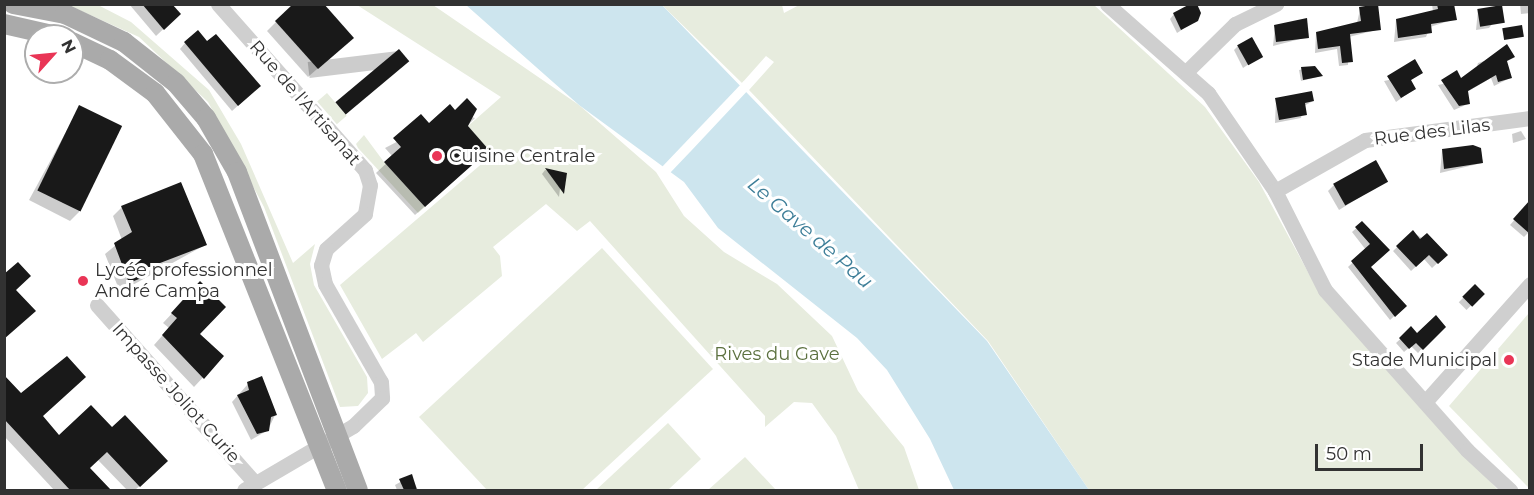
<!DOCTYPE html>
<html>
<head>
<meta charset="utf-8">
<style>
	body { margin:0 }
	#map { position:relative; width:1534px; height:495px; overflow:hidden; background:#fff; font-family:Montserrat,sans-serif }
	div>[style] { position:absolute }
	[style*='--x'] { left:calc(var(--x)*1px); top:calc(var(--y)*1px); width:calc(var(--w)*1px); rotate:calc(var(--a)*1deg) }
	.green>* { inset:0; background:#e7ecde; transform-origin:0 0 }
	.water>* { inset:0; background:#cde5ee }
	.pier>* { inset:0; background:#fff }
	.shadow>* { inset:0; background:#0003; transform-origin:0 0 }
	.building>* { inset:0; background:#191919; transform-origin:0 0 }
	.minor>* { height:15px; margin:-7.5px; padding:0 7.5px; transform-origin:7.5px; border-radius:7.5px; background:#cfcfcf }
	.major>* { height:20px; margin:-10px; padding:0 10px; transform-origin:10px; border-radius:10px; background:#aaa }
	.dots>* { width:16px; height:16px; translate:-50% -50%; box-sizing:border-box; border:3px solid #fff; border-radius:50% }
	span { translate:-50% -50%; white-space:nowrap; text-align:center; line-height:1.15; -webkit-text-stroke:6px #fff; paint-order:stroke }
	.street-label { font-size:18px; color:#323232 }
	.poi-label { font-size:18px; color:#323232 }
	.left { translate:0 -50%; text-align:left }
	.right { translate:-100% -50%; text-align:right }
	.park-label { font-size:18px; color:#5b703e }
	.water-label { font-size:20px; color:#3d7e98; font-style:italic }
	.frame { position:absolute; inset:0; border:6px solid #323232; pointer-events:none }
	.north { position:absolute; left:24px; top:24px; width:60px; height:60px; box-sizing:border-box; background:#fff; border:2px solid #adadad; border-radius:50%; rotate:63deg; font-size:16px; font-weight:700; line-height:24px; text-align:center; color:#323232 }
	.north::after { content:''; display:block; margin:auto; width:21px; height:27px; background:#e93556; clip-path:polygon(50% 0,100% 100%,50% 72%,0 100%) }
	.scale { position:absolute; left:1315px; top:444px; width:108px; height:27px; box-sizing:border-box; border:3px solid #323232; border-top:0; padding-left:8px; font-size:18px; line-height:21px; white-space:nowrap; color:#323232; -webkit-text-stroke:4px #fff; paint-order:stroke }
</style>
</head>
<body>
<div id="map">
	<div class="green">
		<i style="clip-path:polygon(801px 4px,1094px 5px,1205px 107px,1259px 182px,1321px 296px,1498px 490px,1089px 490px,988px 341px,749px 90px,774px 62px,766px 56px,742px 83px,662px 5px,782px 5px,784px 13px)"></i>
		<i style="clip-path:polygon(68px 5px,98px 5px,131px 22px,209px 90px,241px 144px,293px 263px,315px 244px,310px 264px,314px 285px,367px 377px,368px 393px,358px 406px,340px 407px,264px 207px,208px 102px,139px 37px)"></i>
		<i style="clip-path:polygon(357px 5px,433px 5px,579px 105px,656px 172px,684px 216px,724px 252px,777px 284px,832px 336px,858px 391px,904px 447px,919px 490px,859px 490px,836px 436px,812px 403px,794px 402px,765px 427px,765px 416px,590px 221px,577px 231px,546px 204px,493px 247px,500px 256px,502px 276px,423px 342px,416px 333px,382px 359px,340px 285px,492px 155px,468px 126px,501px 97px)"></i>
		<i style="left:327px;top:93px;width:30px;height:13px;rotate:49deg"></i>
		<i style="clip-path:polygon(364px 135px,384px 162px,425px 207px,418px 213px,358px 148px,356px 144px)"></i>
		<i style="clip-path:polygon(602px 248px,713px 369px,582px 490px,487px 490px,419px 417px)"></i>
		<i style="clip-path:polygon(1529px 313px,1529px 488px,1449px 406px)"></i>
		<i style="clip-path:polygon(668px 423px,701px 459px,668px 490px,596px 490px)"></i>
		<i style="clip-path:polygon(745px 457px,776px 490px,708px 490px)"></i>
	</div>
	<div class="water">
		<i style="clip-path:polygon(466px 5px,662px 5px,987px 341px,1089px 490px,954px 490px,930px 439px,887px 370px,857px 338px,718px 228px,684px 182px,579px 105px)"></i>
	</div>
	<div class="pier">
		<i style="clip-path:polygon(744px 81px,751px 87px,691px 151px,669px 174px,661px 168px)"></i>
	</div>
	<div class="shadow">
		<i style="clip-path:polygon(129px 4px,170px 4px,172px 21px,156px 36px)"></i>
		<i style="clip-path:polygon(1432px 4px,1453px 4px,1455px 19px,1430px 27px,1426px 37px,1394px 42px,1396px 20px,1433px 12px)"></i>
		<i style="clip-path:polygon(1520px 4px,1530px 4px,1530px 13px,1521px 14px)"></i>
		<i style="clip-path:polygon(1360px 9px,1380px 29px,1349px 37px,1348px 65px,1339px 66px,1337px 49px,1315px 53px,1316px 33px,1357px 23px)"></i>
		<i style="clip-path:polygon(1478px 10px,1493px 23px,1489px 28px,1476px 30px)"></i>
		<i style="clip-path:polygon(1174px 14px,1197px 20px,1177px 33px,1170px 19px)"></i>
		<i style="clip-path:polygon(276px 22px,342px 47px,308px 77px,267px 31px)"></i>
		<i style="clip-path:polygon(1275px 26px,1308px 37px,1273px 46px)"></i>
		<i style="clip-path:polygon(185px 43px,253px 92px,232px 111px,180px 49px)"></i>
		<i style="clip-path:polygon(1238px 46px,1261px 56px,1243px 68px,1234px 50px)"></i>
		<i style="left:398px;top:51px;width:16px;height:91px;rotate:83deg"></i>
		<i style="clip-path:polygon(1503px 55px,1510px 78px,1494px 86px,1491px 78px,1467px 92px,1468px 104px,1454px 110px,1438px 85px,1461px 80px,1475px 72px,1478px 63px)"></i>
		<i style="clip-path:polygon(1314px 67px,1321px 76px,1301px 81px,1299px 70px)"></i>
		<i style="clip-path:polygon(1421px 73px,1410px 81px,1414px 89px,1396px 102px,1384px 81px)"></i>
		<i style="clip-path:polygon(1276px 99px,1313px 101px,1304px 106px,1301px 118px,1275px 123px)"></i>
		<i style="clip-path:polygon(80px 106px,79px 212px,70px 221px,29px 200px)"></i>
		<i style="clip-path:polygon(454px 112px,475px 118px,467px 126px,478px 159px,415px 215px,376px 173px,393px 157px,385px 148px)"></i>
		<i style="clip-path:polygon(1521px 131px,1526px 139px,1513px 143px,1512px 134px)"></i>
		<i style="clip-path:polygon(1442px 151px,1482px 163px,1440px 173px)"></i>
		<i style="clip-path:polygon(545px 170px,562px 173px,559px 197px,542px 174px)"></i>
		<i style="clip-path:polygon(1386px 181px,1339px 210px,1328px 191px,1334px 185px)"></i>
		<i style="clip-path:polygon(1530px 202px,1530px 231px,1524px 237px,1510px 225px)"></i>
		<i style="clip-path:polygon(122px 207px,205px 245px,120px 292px,105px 254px,122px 240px,113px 216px)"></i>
		<i style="clip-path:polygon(1362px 223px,1387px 250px,1370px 267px,1405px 306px,1390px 320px,1348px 267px,1366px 250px,1352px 232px)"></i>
		<i style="clip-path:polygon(1413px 232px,1446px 255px,1432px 268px,1424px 259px,1411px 271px,1393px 251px)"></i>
		<i style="left:1475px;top:286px;width:11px;height:23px;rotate:45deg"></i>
		<i style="clip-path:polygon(191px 293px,198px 334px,222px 357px,194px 387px,154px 345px,169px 328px,163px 323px)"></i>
		<i style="clip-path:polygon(1444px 327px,1418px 353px,1411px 346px,1404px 352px,1396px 343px,1411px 329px,1417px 335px)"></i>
		<i style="clip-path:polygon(4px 377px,59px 437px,112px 430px,158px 470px,135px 490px,127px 490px,98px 460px,88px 468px,109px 490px,54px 490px,4px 436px)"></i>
		<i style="clip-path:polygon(248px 384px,275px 415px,268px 430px,251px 440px,232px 402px)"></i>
		<i style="clip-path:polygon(411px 476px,418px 490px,397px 490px,395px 485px)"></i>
	</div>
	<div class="building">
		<i style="clip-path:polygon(142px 4px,172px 4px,181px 14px,164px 30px)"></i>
		<i style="clip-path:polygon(293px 4px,324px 4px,354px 38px,318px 69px,275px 21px)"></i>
		<i style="clip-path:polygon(1190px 4px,1197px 4px,1201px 13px,1198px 21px,1181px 30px,1173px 13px)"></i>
		<i style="clip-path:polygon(1378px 4px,1381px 30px,1350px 34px,1353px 62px,1342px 63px,1340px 46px,1318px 49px,1316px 32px,1361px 21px,1359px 7px)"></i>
		<i style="clip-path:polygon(1437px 4px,1454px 4px,1457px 20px,1431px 24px,1432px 33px,1398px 38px,1396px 19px,1438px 9px)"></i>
		<i style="left:1502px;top:5px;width:18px;height:25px;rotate:81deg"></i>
		<i style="clip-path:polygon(1307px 18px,1309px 38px,1276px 42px,1274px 25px)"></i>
		<i style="left:1522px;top:25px;width:12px;height:20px;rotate:81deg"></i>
		<i style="clip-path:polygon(198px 30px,207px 41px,216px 34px,261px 86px,238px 106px,184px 42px)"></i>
		<i style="left:1252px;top:37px;width:23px;height:17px;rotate:61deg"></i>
		<i style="clip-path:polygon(1507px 44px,1515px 57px,1507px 61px,1512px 78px,1498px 82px,1496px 75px,1468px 91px,1470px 104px,1459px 106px,1441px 80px,1457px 70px,1461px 78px)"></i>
		<i style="left:399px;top:49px;width:16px;height:83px;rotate:50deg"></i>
		<i style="clip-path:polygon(1415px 59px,1423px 73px,1411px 80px,1416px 89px,1401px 98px,1387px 76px)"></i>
		<i style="clip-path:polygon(1315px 66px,1323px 76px,1303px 80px,1301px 67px)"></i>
		<i style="clip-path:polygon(1312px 91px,1314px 101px,1305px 103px,1307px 115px,1279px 120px,1275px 98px)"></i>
		<i style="clip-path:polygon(467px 98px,477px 109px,468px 126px,489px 150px,425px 207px,384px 162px,401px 147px,393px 138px,421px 114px,429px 123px,450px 104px,455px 110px)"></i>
		<i style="left:79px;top:105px;width:48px;height:95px;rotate:26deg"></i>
		<i style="clip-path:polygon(1473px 145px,1481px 148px,1483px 163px,1444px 169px,1442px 149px)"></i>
		<i style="left:1376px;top:160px;width:25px;height:49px;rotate:61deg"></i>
		<i style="clip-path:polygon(545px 168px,567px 173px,564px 194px)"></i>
		<i style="clip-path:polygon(181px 182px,207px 245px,147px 268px,149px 275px,129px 283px,114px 243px,132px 232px,121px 206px)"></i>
		<i style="clip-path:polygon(1530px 200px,1530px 234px,1513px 219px)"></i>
		<i style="clip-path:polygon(1362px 221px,1390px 250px,1371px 267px,1407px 306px,1395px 317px,1351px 261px,1370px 244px,1355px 227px)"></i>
		<i style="clip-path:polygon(1413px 230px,1420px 239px,1427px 233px,1448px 255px,1438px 264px,1429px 255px,1416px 267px,1396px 246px)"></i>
		<i style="clip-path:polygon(18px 262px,31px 276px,16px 290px,36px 311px,4px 339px,4px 274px)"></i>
		<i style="clip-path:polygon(200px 281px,226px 307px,200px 334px,224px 356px,204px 379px,162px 335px,177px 318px,171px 313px)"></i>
		<i style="left:1475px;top:284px;width:14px;height:18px;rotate:45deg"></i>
		<i style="clip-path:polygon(1436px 315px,1446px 327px,1423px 350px,1416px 343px,1409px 349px,1399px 338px,1411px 326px,1417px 333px)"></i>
		<i style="clip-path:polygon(67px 356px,86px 377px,43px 416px,59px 435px,91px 405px,112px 427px,125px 415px,168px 461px,140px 487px,107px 452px,90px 468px,111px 490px,70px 490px,4px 419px,4px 375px,21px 393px)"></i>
		<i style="clip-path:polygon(262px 376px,277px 415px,271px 417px,269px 431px,257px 434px,237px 395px,249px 390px,247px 382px)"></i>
		<i style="clip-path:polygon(412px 474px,417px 490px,404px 490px,399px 479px)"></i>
	</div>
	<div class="minor">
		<i style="--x:218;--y:4;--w:222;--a:48.5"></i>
		<i style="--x:365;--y:170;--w:16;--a:72"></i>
		<i style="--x:370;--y:185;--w:29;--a:100"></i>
		<i style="--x:365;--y:214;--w:52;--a:138.1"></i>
		<i style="--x:326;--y:249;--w:17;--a:107"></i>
		<i style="--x:321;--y:265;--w:19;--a:78"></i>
		<i style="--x:325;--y:284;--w:113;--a:60.3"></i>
		<i style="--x:381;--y:382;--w:16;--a:86"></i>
		<i style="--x:382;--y:398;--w:40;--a:136"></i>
		<i style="--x:353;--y:426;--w:126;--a:149.6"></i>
		<i style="--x:1107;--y:4;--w:135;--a:41.4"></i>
		<i style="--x:1208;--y:93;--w:119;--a:55.6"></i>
		<i style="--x:1275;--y:191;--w:111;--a:63.2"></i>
		<i style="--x:1325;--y:290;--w:214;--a:48.4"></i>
		<i style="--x:1467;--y:450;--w:59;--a:42.9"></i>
		<i style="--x:1187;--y:71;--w:67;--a:-44.4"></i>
		<i style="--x:1235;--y:24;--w:46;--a:-26"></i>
		<i style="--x:1275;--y:191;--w:103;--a:-29.5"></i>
		<i style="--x:1365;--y:140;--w:166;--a:-7.6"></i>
		<i style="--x:97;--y:305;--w:237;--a:48.4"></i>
		<i style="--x:1425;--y:402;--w:158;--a:-48.3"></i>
	</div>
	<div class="major">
		<i style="--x:13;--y:4;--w:53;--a:10.9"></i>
		<i style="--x:65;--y:14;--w:65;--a:25.4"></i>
		<i style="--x:124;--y:42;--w:66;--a:38.3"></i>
		<i style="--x:176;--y:83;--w:46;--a:49.4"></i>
		<i style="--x:206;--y:118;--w:62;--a:60.1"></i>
		<i style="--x:237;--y:172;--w:340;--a:69.2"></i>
		<i style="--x:4;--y:24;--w:54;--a:12.8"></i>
		<i style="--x:72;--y:42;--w:42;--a:25.3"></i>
		<i style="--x:110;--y:60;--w:56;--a:36.3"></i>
		<i style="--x:155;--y:93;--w:78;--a:51.8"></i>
		<i style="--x:203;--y:154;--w:362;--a:68.3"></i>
	</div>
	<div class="dots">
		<i style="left:437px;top:156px;background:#e93556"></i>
		<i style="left:83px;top:281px;background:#e93556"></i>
		<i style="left:1509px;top:360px;background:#e93556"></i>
	</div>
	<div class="street-label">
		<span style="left:305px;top:103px;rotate:49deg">Rue de l'Artisanat</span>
		<span style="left:1432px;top:132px;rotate:-7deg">Rue des Lilas</span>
		<span style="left:176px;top:393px;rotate:48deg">Impasse Joliot Curie</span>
	</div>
	<div class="poi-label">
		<span class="left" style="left:449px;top:156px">Cuisine Centrale</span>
		<span class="left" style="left:95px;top:281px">Lycée professionnel<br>André Campa</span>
		<span class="right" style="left:1497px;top:360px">Stade Municipal</span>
	</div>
	<div class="park-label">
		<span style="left:777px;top:354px">Rives du Gave</span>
	</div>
	<div class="water-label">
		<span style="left:810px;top:233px;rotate:41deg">Le Gave de Pau</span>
	</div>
	<div class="frame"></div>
	<div class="north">N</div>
	<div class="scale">50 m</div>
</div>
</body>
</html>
